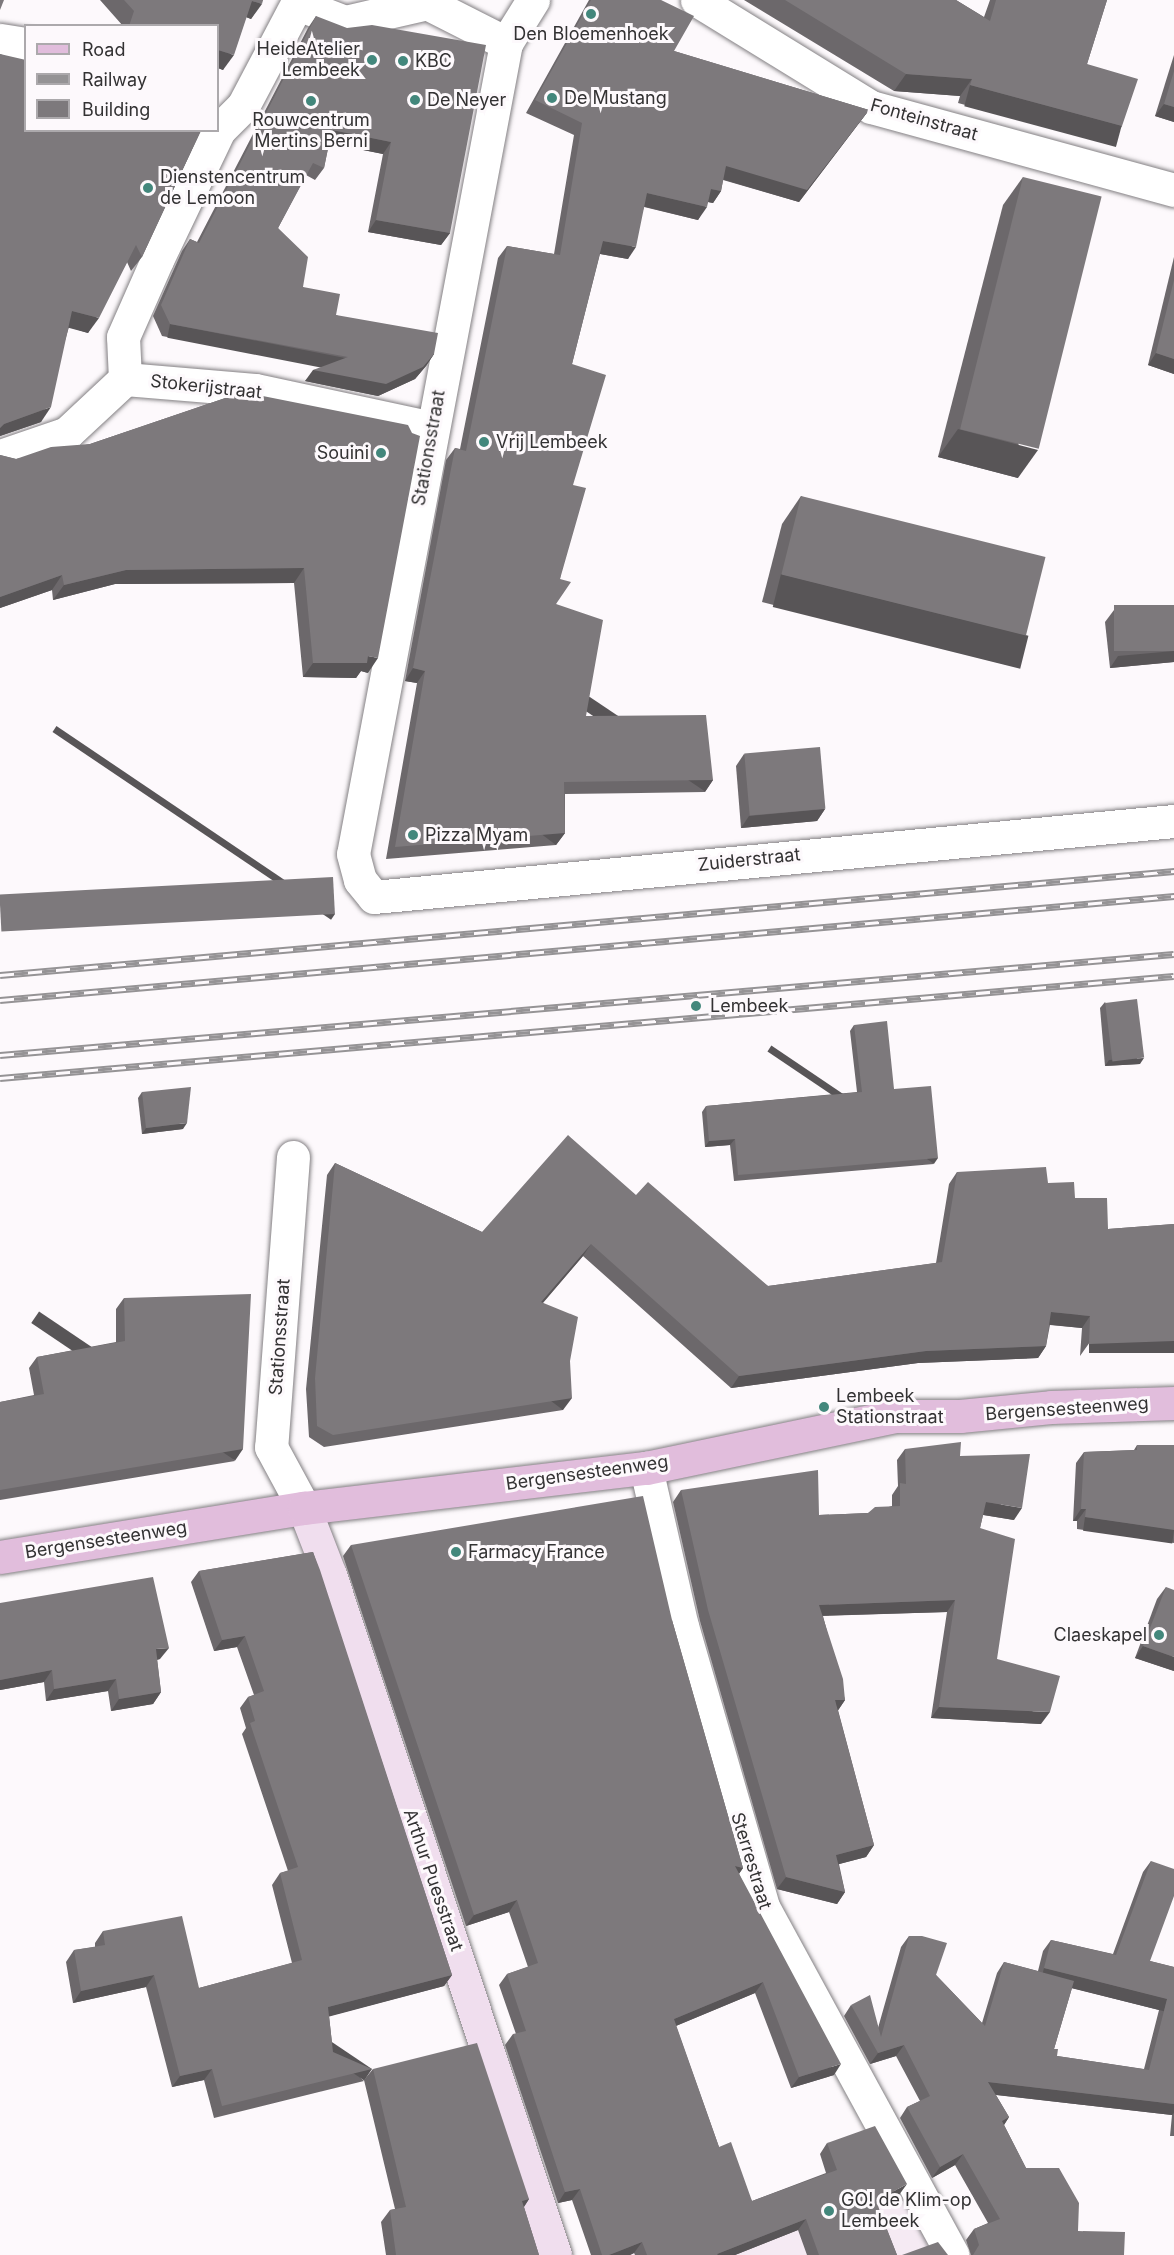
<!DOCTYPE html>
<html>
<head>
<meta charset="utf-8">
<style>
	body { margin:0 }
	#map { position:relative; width:1174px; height:2255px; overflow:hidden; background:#fdf9fc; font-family:Inter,sans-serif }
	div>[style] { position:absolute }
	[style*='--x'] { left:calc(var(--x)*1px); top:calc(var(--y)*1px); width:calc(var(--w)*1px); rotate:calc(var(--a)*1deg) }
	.built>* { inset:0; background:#f5eaf3 }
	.roads { filter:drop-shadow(0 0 2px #838083) drop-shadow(0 0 2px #838083) }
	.street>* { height:33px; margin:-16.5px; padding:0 16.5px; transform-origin:16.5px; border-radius:16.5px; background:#fff }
	.secondary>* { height:33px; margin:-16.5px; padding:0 16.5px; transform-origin:16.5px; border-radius:16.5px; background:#f0deee }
	.primary>* { height:33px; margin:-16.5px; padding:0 16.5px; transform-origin:16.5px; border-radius:16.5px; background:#e1bddc }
	.rail>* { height:7px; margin-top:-3.5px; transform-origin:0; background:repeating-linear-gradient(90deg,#fdf9fc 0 14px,#959395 0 28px); box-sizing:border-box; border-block:2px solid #959395 }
	.wall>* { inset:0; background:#6c686b }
	.shaded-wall>* { inset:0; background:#585557; transform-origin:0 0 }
	.building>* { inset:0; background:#7d797c; transform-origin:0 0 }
	.dots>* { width:16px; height:16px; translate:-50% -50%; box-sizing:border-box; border:3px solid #fdf9fc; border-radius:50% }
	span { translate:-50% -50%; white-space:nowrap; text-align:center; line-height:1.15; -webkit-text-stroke:6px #fdf9fc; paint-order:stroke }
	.poi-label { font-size:18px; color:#333233 }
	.right { translate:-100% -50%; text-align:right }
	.left { translate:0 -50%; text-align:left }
	.street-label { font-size:18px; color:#333233 }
	.legend { position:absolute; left:24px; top:24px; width:195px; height:108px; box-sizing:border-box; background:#fdf9fc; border:2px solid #aca9ac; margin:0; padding:8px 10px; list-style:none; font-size:18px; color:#333233 }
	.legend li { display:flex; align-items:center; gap:12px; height:30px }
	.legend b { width:30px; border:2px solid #aca9ac }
</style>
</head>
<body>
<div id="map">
	<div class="built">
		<i style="clip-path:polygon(884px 2157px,937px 2255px,630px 2255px,691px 2232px)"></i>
	</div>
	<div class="roads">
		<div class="street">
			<i style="--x:533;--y:0;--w:51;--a:122.1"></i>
			<i style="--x:506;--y:43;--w:825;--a:100.68"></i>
			<i style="--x:353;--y:854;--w:27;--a:75"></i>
			<i style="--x:360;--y:880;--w:22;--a:51"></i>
			<i style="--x:374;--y:897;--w:804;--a:-5.43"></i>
			<i style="--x:697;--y:0;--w:204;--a:31.6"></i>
			<i style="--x:871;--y:107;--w:314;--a:15.3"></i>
			<i style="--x:298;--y:4;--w:50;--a:21"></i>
			<i style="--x:345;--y:22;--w:84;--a:-13"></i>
			<i style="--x:427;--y:3;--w:89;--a:26.9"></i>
			<i style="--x:0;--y:40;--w:26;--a:9"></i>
			<i style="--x:125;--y:379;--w:42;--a:-92.7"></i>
			<i style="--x:123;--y:337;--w:84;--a:-66.2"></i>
			<i style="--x:157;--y:260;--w:144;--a:-64.5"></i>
			<i style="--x:219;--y:130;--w:34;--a:-45"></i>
			<i style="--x:243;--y:106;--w:120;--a:-62.2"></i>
			<i style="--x:0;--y:456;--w:71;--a:-18.9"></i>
			<i style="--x:67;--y:433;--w:79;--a:-43"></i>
			<i style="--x:125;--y:379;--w:130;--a:4.8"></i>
			<i style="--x:255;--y:390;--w:181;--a:12.1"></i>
			<i style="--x:293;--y:1157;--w:291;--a:94.3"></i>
			<i style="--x:271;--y:1447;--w:69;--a:61.6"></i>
			<i style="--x:646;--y:1468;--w:162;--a:77.2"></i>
			<i style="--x:682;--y:1626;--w:292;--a:73.9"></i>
			<i style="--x:763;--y:1907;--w:396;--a:61.4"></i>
		</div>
		<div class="secondary">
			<i style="--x:304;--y:1508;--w:72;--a:68.8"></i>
			<i style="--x:330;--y:1575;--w:716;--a:71.69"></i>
		</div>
		<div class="primary">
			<i style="--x:0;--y:1557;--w:308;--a:-9.2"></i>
			<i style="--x:304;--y:1508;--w:344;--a:-6.7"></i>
			<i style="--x:646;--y:1468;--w:253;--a:-11.8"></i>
			<i style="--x:894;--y:1416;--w:66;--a:0"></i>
			<i style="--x:960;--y:1416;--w:91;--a:-5.6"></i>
			<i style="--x:1051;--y:1407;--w:123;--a:-1.9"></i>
		</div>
	</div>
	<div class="rail">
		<i style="--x:0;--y:975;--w:1179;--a:-5.06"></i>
		<i style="--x:0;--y:1000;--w:1179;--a:-5.06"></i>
		<i style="--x:0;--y:1055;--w:1178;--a:-4.92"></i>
		<i style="--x:0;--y:1078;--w:1178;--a:-4.97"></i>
	</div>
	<div class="wall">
		<i style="clip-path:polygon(100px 0,263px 0,251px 19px,246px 17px,223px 70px,218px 68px,218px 26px,123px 26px)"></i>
		<i style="clip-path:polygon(589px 0,661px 0,674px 51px,869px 110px,799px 202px,723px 180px,721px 191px,713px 203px,708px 202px,698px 220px,644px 207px,628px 259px,600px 254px,572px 364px,573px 485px,560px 579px,556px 604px,586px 716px,713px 780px,705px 792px,565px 794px,565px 833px,556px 845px,386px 859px,417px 683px,405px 681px,446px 460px,455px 448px,460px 449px,498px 258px,507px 246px,554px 254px,574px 135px,526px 113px)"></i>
		<i style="clip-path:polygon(744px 0,956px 0,984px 17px,990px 0,1107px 0,1087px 64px,1122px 126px,1110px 144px,958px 103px,960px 96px,894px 91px)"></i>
		<i style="clip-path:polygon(316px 16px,450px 233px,441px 245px,368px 232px,383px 154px,329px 143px,324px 168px,315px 180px,306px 175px,278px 228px,303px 287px,336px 315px,434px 354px,426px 366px,415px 379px,378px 396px,305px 381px,323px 366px,162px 336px,153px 316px,182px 251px,190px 239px,197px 242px,308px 28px)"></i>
		<i style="clip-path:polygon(0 54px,201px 130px,142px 257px,131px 271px,127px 262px,88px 333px,69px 327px,41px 422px,0 436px)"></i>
		<i style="clip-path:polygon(1174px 55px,1174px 122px,1155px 116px)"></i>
		<i style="clip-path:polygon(1023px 177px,1018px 478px,938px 457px,1003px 205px)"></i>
		<i style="clip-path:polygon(1174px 257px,1174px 374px,1148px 365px)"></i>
		<i style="clip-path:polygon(243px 392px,368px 673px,361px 671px,356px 678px,303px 677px,294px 583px,115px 584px,53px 600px,52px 590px,0 608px,0 455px,16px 459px,90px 444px)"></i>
		<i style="clip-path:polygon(801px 496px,1028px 637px,1008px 665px,762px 602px,782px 524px)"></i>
		<i style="clip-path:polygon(1174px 605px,1174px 662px,1110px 668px,1105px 622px,1114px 610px)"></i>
		<i style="clip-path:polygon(744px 754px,825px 809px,817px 821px,741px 828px,736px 766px)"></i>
		<i style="clip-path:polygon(1105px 1002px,1140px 1064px,1105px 1066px,1100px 1008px)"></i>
		<i style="clip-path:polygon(854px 1025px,894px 1089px,934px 1164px,734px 1181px,730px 1145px,705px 1147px,702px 1112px,706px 1106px,857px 1092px,850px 1031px)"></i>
		<i style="clip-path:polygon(142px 1092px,183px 1129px,142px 1134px,138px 1098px)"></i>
		<i style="clip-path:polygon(335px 1163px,482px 1232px,636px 1195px,768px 1286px,936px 1263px,949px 1184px,957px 1172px,1048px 1183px,1075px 1198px,1108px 1229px,1174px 1224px,1080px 1356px,1082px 1328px,1050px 1325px,1046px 1346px,1038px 1358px,918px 1363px,731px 1388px,583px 1256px,543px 1303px,570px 1361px,563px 1410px,324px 1447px,309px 1437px,306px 1389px,327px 1175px)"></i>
		<i style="clip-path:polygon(124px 1298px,235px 1461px,0 1500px,0 1402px,34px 1395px,29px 1368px,37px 1357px,116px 1342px,116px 1309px)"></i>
		<i style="clip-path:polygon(1137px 1445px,1174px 1445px,1174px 1543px,1077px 1529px,1077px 1521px,1073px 1521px,1076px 1463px,1084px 1452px,1134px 1450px)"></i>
		<i style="clip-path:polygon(905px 1449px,960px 1456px,1014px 1520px,983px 1515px,980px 1528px,997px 1659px,1041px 1724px,931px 1718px,947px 1612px,823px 1616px,845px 1700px,838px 1710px,874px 1845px,866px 1857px,839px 1864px,845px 1892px,837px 1904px,777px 1889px,700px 1621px,673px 1502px,681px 1490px,819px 1515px,868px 1513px,892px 1506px,892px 1495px,898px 1486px,897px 1460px)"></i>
		<i style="clip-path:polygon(351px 1545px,672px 1620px,743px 1868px,739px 1874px,834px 2075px,791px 2088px,755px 1993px,676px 2026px,719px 2147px,752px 2201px,826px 2173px,820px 2154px,827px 2143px,899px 2195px,878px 2207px,897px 2255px,807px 2255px,798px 2230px,735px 2255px,635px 2255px,634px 2253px,630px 2255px,591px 2255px,572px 2200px,558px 2203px,505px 2045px,513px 2034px,516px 2034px,499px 1985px,507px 1974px,528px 1967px,509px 1912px,466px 1926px,343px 1556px)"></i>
		<i style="clip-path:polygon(313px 1552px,452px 1975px,444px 1986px,329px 2016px,333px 2052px,364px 2081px,214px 2118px,204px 2080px,172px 2087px,146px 1987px,73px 2003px,66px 1962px,74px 1950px,95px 1947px,95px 1943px,103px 1931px,199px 1988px,292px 1963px,272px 1885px,280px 1873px,288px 1871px,242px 1734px,246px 1728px,240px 1708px,248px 1697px,254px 1695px,237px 1647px,214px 1651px,191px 1582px,199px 1571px)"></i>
		<i style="clip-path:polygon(1166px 1587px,1174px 1671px,1135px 1658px,1157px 1599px)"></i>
		<i style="clip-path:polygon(0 1603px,160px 1659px,157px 1660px,161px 1692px,153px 1704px,111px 1711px,108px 1691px,46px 1701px,44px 1682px,0 1690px)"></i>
		<i style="clip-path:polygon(evenodd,1151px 1861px,1150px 1961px,1174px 1967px,1174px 2136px,1170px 2136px,1172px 2115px,996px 2095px,1009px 2117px,1004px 2125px,1026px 2168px,1078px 2231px,1124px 2255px,971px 2255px,966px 2240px,974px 2229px,988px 2223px,955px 2165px,932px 2178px,900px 2118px,907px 2107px,920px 2101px,896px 2056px,870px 2064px,844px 2016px,851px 2005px,878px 2028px,901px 1947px,909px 1936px,936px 1975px,982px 2023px,997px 1973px,1004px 1962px,1038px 1971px,1043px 1951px,1051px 1940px,1113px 1954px,1143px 1872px,1151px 1861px,1072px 1988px,1159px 2010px,1144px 2069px,1057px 2056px,1054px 2049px,1072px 1988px)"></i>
		<i style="clip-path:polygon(373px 2069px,529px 2199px,524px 2207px,539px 2255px,386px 2255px,381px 2222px,390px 2210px,395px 2209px,364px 2080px)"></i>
	</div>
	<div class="shaded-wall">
		<i style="clip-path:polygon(252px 1px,262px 4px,251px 19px,241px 15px)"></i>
		<i style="clip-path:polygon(218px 50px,234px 55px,223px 70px,218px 68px)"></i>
		<i style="clip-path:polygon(906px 74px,972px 79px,960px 96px,894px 91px)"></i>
		<i style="left:970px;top:85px;width:157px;height:22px;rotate:15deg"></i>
		<i style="clip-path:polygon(1164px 104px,1174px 107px,1174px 122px,1155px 116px)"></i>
		<i style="clip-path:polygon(869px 110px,799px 202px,718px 178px,726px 166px)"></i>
		<i style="clip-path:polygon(332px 130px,391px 142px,383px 154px,323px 142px)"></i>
		<i style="clip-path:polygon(711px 189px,721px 191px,713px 203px,703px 201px)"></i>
		<i style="clip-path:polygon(647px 193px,707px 207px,698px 220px,638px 205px)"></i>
		<i style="clip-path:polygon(376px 220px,450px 233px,441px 245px,368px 232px)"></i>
		<i style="clip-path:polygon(603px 241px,636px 247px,628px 259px,595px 253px)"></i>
		<i style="clip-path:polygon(72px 311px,99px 318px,88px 333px,62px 326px)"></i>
		<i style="left:170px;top:324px;width:181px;height:14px;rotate:11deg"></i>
		<i style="clip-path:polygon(1156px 353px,1174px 359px,1174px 374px,1148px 365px)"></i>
		<i style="clip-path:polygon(434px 354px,426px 366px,415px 379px,378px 396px,305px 381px,313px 370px)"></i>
		<i style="clip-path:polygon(51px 407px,41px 422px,0 436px,0 428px,4px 424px)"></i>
		<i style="clip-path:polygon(958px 429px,1038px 450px,1018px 478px,938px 457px)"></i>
		<i style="clip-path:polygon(304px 568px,294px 583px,115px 584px,53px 600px,64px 585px,126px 570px)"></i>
		<i style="left:781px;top:574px;width:255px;height:34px;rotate:14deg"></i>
		<i style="clip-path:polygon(62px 575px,52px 590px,0 608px,0 597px)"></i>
		<i style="clip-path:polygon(1174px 651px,1174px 662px,1110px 668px,1118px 656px)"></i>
		<i style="clip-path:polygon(368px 656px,378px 658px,368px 673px,361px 671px,356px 678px,303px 677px,313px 663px)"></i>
		<i style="clip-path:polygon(413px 668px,425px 671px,417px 683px,405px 681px)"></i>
		<i style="left:713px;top:780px;width:14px;height:149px;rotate:124deg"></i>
		<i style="clip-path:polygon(825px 809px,817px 821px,741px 828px,749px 816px)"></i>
		<i style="left:565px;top:833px;width:15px;height:171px;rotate:127deg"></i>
		<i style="left:335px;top:914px;width:7px;height:336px;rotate:124deg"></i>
		<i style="clip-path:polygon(1144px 1058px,1140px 1064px,1105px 1066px,1109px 1060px)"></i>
		<i style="clip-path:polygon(187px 1123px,183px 1129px,142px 1134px,146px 1128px)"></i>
		<i style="clip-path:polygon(735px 1139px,730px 1145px,705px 1147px,709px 1141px)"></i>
		<i style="left:938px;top:1158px;width:7px;height:201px;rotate:124deg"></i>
		<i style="clip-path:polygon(591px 1244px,583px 1256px,533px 1314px,541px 1302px)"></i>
		<i style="clip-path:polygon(1051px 1312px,1090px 1316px,1082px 1328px,1043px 1324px)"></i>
		<i style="left:1174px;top:1341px;width:12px;height:85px;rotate:90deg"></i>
		<i style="clip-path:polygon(1046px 1346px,1038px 1358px,918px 1363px,731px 1388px,739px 1376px,926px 1351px)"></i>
		<i style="left:572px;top:1398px;width:15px;height:242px;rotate:127deg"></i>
		<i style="left:243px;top:1449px;width:14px;height:246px;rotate:124deg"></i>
		<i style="clip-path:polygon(986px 1502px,1022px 1508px,1014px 1520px,978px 1514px)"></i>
		<i style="clip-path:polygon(1081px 1509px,1086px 1509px,1077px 1521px,1073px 1521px)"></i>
		<i style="left:1085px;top:1517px;width:90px;height:14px;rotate:8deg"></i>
		<i style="clip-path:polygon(955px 1600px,947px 1612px,811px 1616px,819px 1605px)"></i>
		<i style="clip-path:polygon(245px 1636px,237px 1647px,214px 1651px,222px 1640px)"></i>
		<i style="clip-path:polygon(1143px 1646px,1174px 1657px,1174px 1671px,1135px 1658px)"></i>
		<i style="clip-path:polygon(169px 1648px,160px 1659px,148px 1661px,156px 1649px)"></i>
		<i style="clip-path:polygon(52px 1670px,44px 1682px,0 1690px,0 1680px)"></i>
		<i style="clip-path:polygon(116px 1679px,108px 1691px,46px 1701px,54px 1689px)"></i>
		<i style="clip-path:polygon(161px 1692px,153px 1704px,111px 1711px,119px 1699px)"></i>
		<i style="clip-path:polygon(835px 1700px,845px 1700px,837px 1712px)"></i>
		<i style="clip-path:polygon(939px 1707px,1050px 1712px,1041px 1724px,931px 1718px)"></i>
		<i style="clip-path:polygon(874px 1845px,866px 1857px,828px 1867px,836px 1855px)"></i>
		<i style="clip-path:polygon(735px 1866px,743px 1868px,735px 1879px)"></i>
		<i style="clip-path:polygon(786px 1877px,845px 1892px,837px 1904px,777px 1889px)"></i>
		<i style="clip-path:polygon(517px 1900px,509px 1912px,466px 1926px,474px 1915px)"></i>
		<i style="left:1044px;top:1968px;width:127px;height:13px;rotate:14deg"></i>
		<i style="clip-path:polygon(154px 1975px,146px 1987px,73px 2003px,81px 1991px)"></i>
		<i style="clip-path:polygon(452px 1975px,444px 1986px,320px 2019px,328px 2007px)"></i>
		<i style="clip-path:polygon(763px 1982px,755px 1993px,666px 2030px,674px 2019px)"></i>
		<i style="clip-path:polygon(904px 2045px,896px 2056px,870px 2064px,878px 2053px)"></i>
		<i style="clip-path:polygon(841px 2064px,834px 2075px,791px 2088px,799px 2077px)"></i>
		<i style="clip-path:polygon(212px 2069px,204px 2080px,172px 2087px,180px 2076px)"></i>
		<i style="left:372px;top:2069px;width:14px;height:154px;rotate:124deg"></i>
		<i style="clip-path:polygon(988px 2082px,1174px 2104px,1174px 2113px,1172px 2115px,980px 2093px)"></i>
		<i style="clip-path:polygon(1009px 2117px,1002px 2128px,1002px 2121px)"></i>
		<i style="clip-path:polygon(963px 2154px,955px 2165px,932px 2178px,940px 2167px)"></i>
		<i style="clip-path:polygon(907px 2184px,899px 2195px,868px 2212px,876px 2201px)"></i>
		<i style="clip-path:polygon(580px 2189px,572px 2200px,558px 2203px,565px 2192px)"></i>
		<i style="clip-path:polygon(529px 2199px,521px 2211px,522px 2201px)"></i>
		<i style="clip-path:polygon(806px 2219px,798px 2230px,735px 2255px,716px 2255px,717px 2254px)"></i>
		<i style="clip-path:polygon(642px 2242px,634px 2253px,630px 2255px,609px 2255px)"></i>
	</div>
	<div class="building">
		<i style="clip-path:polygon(0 0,4px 0,0 10px)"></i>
		<i style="clip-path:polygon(124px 0,263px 0,262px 4px,252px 1px,234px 55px,218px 50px,218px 26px,129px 26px,134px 11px)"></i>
		<i style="clip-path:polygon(591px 0,661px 0,694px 16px,674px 51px,869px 110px,807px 190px,726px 166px,721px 191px,711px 189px,707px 207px,647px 193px,636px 247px,603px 241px,572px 364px,606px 375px,573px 485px,586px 488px,560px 579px,571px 582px,556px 604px,603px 620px,586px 716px,706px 715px,713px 780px,564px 782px,565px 833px,395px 847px,425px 671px,413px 668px,455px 448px,466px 451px,507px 246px,560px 255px,582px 123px,535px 100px)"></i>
		<i style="clip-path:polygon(785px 0,956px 0,990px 21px,996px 0,1107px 0,1087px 64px,1138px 79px,1122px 126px,970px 85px,972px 79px,906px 74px)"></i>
		<i style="clip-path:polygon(316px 16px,347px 28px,372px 25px,486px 45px,450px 233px,376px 220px,391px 142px,332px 130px,324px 168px,313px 163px,278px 228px,308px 257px,303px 287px,340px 294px,336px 315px,438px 333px,434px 354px,423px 367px,386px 384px,313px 370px,348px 357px,170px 324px,161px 305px,190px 239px,199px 243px)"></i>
		<i style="clip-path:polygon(0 54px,26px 60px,26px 130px,201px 130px,142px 257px,136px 245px,99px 318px,72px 311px,51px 407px,4px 424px,0 428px)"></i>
		<i style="clip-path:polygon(1174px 71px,1174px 107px,1164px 104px)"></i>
		<i style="left:1023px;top:177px;width:81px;height:260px;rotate:14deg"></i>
		<i style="clip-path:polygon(1174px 280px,1174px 359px,1156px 353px)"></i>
		<i style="clip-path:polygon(243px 392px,408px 425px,412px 433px,420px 436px,378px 658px,368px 656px,367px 663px,313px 663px,304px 568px,126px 570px,64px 585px,62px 575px,0 597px,0 455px,16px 459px,51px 447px,90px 444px)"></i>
		<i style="left:801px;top:496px;width:252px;height:81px;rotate:14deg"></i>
		<i style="left:1174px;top:605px;width:46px;height:60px;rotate:90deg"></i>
		<i style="left:820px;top:747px;width:62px;height:76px;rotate:85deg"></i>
		<i style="left:333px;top:877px;width:37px;height:334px;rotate:87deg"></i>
		<i style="left:1137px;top:999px;width:59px;height:32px;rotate:83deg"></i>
		<i style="clip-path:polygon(887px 1021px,894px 1089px,931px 1086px,938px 1158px,738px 1175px,735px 1139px,709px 1141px,706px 1106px,862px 1092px,854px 1025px)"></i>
		<i style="clip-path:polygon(191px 1087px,187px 1123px,146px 1128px,142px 1092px)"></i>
		<i style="clip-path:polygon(568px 1135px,636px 1195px,648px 1182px,768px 1286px,942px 1262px,957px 1172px,1046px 1167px,1048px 1183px,1074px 1182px,1075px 1198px,1107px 1198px,1108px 1229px,1174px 1224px,1174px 1341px,1089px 1344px,1090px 1316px,1051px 1312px,1046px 1346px,926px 1351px,739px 1376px,591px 1244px,541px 1302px,578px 1317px,570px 1361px,572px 1398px,333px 1435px,317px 1426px,315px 1378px,335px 1163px,482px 1232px)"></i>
		<i style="clip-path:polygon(251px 1294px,243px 1449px,0 1490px,0 1402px,44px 1394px,37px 1357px,125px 1341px,124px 1298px)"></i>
		<i style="clip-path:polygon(961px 1442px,960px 1456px,1030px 1454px,1022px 1508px,986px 1502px,980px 1528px,1015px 1539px,997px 1659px,1060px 1676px,1050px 1712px,939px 1707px,955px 1600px,819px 1605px,843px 1679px,845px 1700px,835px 1700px,874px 1845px,836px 1855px,845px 1892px,786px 1877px,708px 1610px,681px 1490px,818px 1470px,819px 1515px,868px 1513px,875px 1507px,900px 1506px,900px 1483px,906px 1484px,905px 1449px)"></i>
		<i style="clip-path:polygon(1137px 1445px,1174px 1445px,1174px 1530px,1085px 1517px,1086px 1509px,1081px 1509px,1084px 1452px,1137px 1450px)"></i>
		<i style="clip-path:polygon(643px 1496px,672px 1620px,743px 1868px,735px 1866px,841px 2064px,799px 2077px,763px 1982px,674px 2019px,719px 2147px,731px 2142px,752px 2201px,837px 2170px,827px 2143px,875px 2126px,907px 2184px,876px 2201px,897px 2255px,819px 2255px,806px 2219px,717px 2254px,718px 2255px,647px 2255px,642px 2242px,609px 2255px,602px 2255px,580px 2189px,565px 2192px,513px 2034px,526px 2031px,507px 1974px,538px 1963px,517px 1900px,474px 1915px,351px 1545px)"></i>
		<i style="clip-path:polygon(313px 1552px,320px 1570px,452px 1975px,328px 2007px,333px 2052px,372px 2069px,222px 2106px,212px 2069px,180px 2076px,154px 1975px,81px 1991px,74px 1950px,105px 1945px,103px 1931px,182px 1916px,199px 1988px,302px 1960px,280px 1873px,298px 1867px,250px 1723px,255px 1721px,248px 1697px,264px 1691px,245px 1636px,222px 1640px,199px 1571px)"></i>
		<i style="clip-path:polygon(153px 1577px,169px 1648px,156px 1649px,161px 1692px,119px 1699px,116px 1679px,54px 1689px,52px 1670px,0 1680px,0 1603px)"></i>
		<i style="clip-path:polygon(1166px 1587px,1174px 1590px,1174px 1657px,1143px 1646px)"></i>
		<i style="clip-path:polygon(1151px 1861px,1174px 1869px,1174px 1896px,1150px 1961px,1174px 1967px,1174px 2104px,988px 2082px,1009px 2117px,1002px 2121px,1026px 2168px,1059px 2168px,1079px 2203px,1078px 2231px,1125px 2232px,1124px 2255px,973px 2255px,979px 2245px,974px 2229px,1000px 2219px,963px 2154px,940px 2167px,907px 2107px,930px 2096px,904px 2045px,878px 2053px,851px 2005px,870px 1995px,881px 2037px,909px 1936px,922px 1936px,947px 1943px,936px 1975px,985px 2026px,1004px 1962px,1074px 1981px,1054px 2049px,1058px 2049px,1057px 2056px,1149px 2070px,1167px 1999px,1044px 1968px,1051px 1940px,1116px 1955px)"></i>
		<i style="clip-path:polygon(477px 2043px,529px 2199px,522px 2201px,539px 2255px,396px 2255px,390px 2210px,406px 2207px,373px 2069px)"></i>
		<i style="clip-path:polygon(938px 2242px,948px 2255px,902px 2255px)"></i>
	</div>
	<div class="dots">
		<i style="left:591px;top:14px;background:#43877c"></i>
		<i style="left:372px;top:60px;background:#43877c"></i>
		<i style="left:403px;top:61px;background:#43877c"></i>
		<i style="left:552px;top:98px;background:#43877c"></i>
		<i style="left:415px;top:100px;background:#43877c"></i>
		<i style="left:311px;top:101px;background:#43877c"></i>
		<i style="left:148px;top:188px;background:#43877c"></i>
		<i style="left:484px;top:442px;background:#43877c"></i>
		<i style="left:381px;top:453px;background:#43877c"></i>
		<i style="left:413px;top:835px;background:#43877c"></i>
		<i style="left:696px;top:1006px;background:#43877c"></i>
		<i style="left:824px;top:1407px;background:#43877c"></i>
		<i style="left:456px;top:1552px;background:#43877c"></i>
		<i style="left:1159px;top:1635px;background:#43877c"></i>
		<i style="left:829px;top:2211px;background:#43877c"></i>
	</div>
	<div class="poi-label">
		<span style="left:591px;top:34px">Den Bloemenhoek</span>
		<span class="right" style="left:360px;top:60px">HeideAtelier<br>Lembeek</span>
		<span class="left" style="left:415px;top:61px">KBC</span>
		<span class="left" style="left:564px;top:98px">De Mustang</span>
		<span class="left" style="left:427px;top:100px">De Neyer</span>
		<span style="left:311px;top:131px">Rouwcentrum<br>Mertins Berni</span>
		<span class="left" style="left:160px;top:188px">Dienstencentrum<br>de Lemoon</span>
		<span class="left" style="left:496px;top:442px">Vrij Lembeek</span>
		<span class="right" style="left:369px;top:453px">Souini</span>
		<span class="left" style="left:425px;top:835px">Pizza Myam</span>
		<span class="left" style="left:710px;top:1006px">Lembeek</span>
		<span class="left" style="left:836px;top:1407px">Lembeek<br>Stationstraat</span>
		<span class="left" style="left:468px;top:1552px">Farmacy France</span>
		<span class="right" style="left:1147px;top:1635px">Claeskapel</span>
		<span class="left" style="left:841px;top:2211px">GO! de Klim-op<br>Lembeek</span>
	</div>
	<div class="street-label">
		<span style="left:924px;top:120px;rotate:16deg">Fonteinstraat</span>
		<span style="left:206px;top:387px;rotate:6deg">Stokerijstraat</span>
		<span style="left:429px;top:448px;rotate:-80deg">Stationsstraat</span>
		<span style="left:749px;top:860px;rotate:-6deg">Zuiderstraat</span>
		<span style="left:280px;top:1337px;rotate:-86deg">Stationsstraat</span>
		<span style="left:1067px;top:1409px;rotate:-4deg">Bergensesteenweg</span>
		<span style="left:587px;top:1473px;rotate:-8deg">Bergensesteenweg</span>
		<span style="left:106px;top:1540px;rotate:-9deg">Bergensesteenweg</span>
		<span style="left:751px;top:1861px;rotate:73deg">Sterrestraat</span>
		<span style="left:433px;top:1880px;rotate:71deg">Arthur Puesstraat</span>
	</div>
	<ul class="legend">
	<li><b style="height:8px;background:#e1bddc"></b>Road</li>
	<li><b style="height:8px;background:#959395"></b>Railway</li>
	<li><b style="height:16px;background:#7d797c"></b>Building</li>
	</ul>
</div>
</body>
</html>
